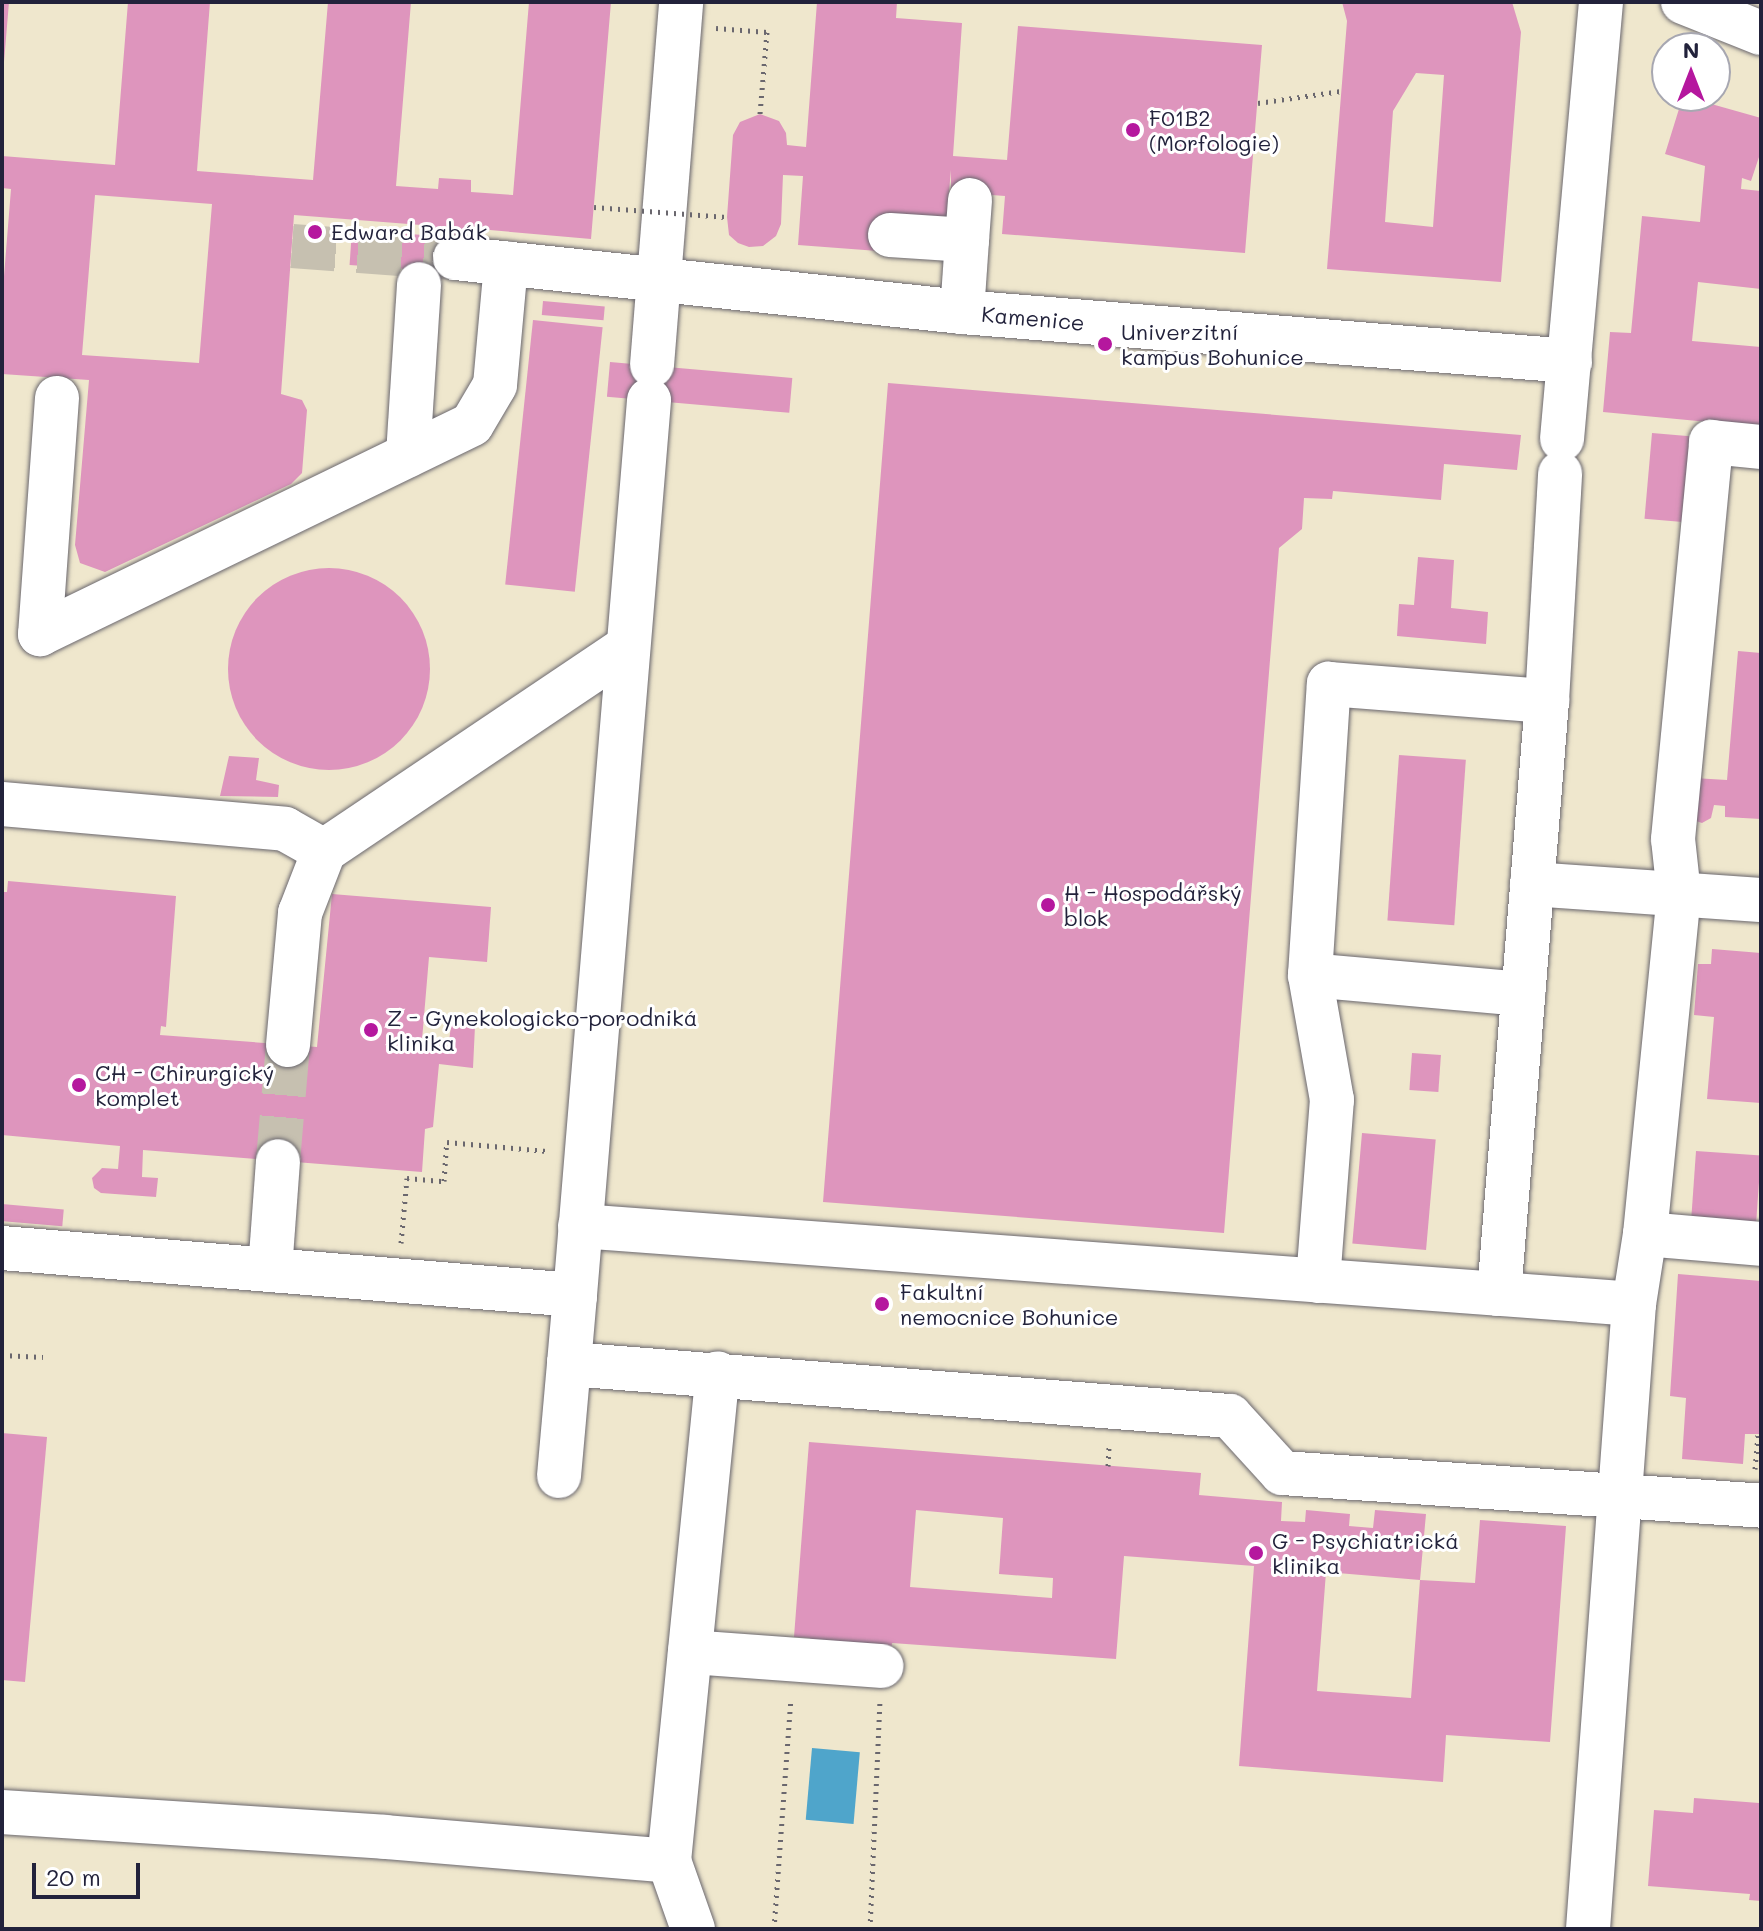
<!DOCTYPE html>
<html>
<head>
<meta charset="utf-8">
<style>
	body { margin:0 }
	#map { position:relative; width:1763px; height:1931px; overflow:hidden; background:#efe7cd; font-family:Mali,sans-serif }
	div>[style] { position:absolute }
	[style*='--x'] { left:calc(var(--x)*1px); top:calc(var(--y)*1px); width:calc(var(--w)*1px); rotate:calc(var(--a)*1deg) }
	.water>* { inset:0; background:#4fa5cb; transform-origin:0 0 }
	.building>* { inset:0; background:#de95bd; transform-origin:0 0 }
	.round { border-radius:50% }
	.minor-tunnel>* { height:44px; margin-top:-22px; transform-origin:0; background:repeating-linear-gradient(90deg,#c6c0b0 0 44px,transparent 0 66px) }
	.path>* { height:5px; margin-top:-2.5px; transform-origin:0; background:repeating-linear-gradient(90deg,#6a676e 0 2px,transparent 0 8px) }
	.roads { filter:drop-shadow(0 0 2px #6a676e) drop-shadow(0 0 2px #6a676e) }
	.minor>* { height:44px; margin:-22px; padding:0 22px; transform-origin:22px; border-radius:22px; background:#fff }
	.path-bridge>* { height:5px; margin-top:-2.5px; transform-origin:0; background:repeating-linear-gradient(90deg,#6a676e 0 2px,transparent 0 8px) }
	.dots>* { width:22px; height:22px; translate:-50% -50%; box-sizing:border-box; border:4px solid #fff; border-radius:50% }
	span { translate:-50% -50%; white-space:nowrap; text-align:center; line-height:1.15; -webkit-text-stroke:6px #fff; paint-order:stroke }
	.poi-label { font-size:22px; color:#22223b }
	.left { translate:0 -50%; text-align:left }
	.street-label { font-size:22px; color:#22223b }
	.frame { position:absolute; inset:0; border:4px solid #22223b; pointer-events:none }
	.north { position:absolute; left:1651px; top:32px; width:80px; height:80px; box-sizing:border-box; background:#fff; border:2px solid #a7a7b1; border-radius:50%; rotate:0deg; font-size:22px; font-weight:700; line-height:32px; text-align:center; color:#22223b }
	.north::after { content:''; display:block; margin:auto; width:28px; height:36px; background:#b5179e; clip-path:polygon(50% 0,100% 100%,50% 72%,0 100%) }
	.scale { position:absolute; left:32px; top:1863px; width:108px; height:36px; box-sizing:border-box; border:4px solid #22223b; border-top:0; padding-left:10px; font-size:24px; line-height:28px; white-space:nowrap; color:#22223b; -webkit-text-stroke:6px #fff; paint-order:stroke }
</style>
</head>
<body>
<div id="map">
	<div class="water">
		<i style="left:812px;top:1748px;width:48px;height:72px;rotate:5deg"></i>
	</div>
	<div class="building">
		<i style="clip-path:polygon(2px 2px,9px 2px,4px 62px,2px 62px)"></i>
		<i style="clip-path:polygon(evenodd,128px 2px,210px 2px,197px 171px,313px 180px,328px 2px,411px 2px,396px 186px,438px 189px,439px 178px,471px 180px,471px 192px,513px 195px,529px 2px,611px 2px,591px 239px,467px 228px,466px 236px,434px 233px,434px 226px,294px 215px,281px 394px,302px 400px,307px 410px,302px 473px,291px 484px,105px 572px,80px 563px,75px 545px,89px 380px,2px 374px,2px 301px,11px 189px,2px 188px,2px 156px,115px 165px,128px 2px,95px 195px,212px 204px,199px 363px,82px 355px,95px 195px)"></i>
		<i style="clip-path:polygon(817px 2px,897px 2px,896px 18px,962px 23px,953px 156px,1007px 160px,1018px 26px,1262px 45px,1245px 253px,1002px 234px,1005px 196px,951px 192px,951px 170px,946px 224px,878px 251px,798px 245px,803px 176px,783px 175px,781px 224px,776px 236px,763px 246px,749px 247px,738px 243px,729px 235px,727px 217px,733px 135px,740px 122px,760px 114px,779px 121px,786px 133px,787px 145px,806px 147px)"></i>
		<i style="clip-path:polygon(evenodd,1342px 2px,1512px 2px,1521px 32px,1501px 282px,1327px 269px,1347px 21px,1342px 2px,1416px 73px,1444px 75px,1433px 227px,1385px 222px,1393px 111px,1416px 73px)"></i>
		<i style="clip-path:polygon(1683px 96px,1761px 118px,1761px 151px,1751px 181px,1742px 178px,1741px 189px,1761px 191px,1761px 289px,1698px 282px,1692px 341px,1761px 347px,1761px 427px,1603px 412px,1610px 332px,1631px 333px,1642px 216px,1700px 222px,1705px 166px,1665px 154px)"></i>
		<i style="left:352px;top:230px;width:104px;height:35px;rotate:4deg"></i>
		<i style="left:543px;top:301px;width:62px;height:14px;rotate:5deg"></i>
		<i style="left:533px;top:320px;width:70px;height:266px;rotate:6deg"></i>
		<i style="left:610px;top:362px;width:183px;height:35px;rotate:5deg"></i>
		<i style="clip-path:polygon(888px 383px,1521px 435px,1517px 470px,1444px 464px,1441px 500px,1333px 491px,1332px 499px,1304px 498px,1302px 529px,1279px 548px,1224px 1233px,823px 1202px)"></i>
		<i style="left:1652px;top:433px;width:44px;height:86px;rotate:5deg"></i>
		<i style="clip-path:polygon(1418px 557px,1454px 560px,1451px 608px,1488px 612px,1486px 644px,1397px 636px,1399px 604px,1414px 605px)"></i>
		<i class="round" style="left:228px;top:568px;width:202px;height:202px"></i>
		<i style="clip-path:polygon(1738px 651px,1761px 653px,1761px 819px,1725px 817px,1725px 806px,1714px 805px,1711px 818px,1702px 823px,1696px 821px,1694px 778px,1727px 780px)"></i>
		<i style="left:1399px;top:755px;width:67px;height:166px;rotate:4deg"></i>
		<i style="clip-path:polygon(229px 756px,259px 758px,256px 780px,279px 785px,278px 797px,220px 796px)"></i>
		<i style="clip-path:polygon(8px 881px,176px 896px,166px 1027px,161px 1026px,160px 1035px,317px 1047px,332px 894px,491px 907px,487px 962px,429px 957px,422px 1040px,449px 1042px,451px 1025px,461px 1018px,475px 1026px,473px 1068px,439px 1064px,433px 1127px,425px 1129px,422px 1172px,143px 1150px,142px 1177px,158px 1178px,156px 1197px,101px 1193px,94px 1188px,92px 1178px,102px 1168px,118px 1169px,120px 1146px,2px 1135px,2px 892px,7px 892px)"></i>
		<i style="clip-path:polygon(1712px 949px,1761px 953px,1761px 1103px,1707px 1099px,1714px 1017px,1694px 1015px,1698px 964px,1711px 964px)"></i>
		<i style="left:1412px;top:1053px;width:29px;height:37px;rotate:4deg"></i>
		<i style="left:1362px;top:1133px;width:74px;height:111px;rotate:5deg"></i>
		<i style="left:1696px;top:1151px;width:65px;height:67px;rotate:4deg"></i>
		<i style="left:2px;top:1204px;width:62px;height:17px;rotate:5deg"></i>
		<i style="clip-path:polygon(1678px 1274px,1761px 1281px,1761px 1434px,1745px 1434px,1743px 1464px,1682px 1459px,1686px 1398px,1670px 1396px)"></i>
		<i style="clip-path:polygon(2px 1433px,47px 1437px,25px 1682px,2px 1680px)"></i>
		<i style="clip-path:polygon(evenodd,809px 1442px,1201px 1473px,1199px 1495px,1282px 1502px,1281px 1521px,1305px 1522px,1306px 1510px,1350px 1514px,1349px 1526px,1373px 1528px,1375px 1510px,1426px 1514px,1420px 1580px,1326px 1572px,1317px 1691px,1411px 1698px,1420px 1580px,1475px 1583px,1480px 1520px,1566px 1526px,1550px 1742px,1446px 1735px,1443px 1782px,1239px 1766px,1254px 1566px,1124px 1556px,1116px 1659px,892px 1643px,890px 1663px,808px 1656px,810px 1638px,794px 1637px,809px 1442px,916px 1510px,1003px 1518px,999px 1574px,1053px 1578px,1052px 1598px,910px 1587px,916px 1510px)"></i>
		<i style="clip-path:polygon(1694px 1798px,1759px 1803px,1761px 1901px,1749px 1900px,1750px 1894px,1648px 1886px,1654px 1810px,1693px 1813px)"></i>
	</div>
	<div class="minor-tunnel">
		<i style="--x:292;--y:246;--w:163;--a:4.2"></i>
		<i style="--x:278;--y:1161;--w:116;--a:-85.1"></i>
	</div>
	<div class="path">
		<i style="--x:716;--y:28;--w:51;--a:4.5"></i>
		<i style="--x:767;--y:32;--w:82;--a:94.9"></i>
		<i style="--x:1258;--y:103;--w:84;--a:-8.2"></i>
		<i style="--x:401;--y:1243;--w:65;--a:-84.7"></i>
		<i style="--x:407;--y:1178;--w:37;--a:5"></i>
		<i style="--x:444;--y:1181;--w:39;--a:-86"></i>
		<i style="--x:447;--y:1142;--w:100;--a:5.1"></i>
		<i style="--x:2;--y:1355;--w:41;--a:2.8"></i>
		<i style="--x:1108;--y:1466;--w:19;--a:-87"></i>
		<i style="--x:1755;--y:1469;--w:35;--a:-85"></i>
		<i style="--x:774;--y:1929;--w:231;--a:-85.8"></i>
		<i style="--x:870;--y:1929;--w:226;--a:-87.5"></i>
	</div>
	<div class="roads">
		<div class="minor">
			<i style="--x:1683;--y:2;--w:84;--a:21.7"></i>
			<i style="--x:890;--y:235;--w:77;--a:3.7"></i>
			<i style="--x:967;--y:240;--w:40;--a:-85.7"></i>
			<i style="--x:455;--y:258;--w:510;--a:6.08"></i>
			<i style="--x:962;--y:312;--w:610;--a:4.61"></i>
			<i style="--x:962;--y:312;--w:72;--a:-86"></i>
			<i style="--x:652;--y:365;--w:364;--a:-85.4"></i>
			<i style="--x:57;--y:398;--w:237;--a:94.1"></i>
			<i style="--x:40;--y:634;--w:480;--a:-25.9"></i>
			<i style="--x:472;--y:424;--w:45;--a:-59.5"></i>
			<i style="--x:495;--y:385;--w:122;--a:-84.8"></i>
			<i style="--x:1562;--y:439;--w:439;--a:-84.9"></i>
			<i style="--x:408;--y:455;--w:171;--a:-86.3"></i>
			<i style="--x:2;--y:804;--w:284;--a:5"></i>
			<i style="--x:285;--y:829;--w:45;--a:29.4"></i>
			<i style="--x:1532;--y:884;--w:230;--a:4"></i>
			<i style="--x:1310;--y:975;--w:214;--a:5.1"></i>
			<i style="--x:288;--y:1045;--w:133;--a:-84.8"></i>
			<i style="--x:300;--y:913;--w:66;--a:-68.8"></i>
			<i style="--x:324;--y:851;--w:366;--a:-33.9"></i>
			<i style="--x:580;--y:1226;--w:1057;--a:4.23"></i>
			<i style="--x:1645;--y:1234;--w:116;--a:4.9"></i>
			<i style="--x:2;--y:1248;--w:575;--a:4.69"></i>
			<i style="--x:575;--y:1295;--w:898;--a:-85.27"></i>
			<i style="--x:270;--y:1270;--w:109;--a:-85.8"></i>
			<i style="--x:1318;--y:1281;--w:182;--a:-85.6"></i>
			<i style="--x:1332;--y:1100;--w:127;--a:-100"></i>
			<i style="--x:1310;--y:975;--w:292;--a:-86.3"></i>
			<i style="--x:1329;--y:684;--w:219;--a:4.5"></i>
			<i style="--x:1499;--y:1294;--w:595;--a:-85.37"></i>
			<i style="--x:1547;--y:701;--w:228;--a:-86.7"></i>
			<i style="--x:575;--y:1295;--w:69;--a:95"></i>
			<i style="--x:569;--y:1364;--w:663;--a:4.5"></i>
			<i style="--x:1230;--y:1416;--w:77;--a:47.6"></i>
			<i style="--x:1282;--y:1473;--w:480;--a:3.9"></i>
			<i style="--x:559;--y:1476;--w:112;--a:-84.9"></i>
			<i style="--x:690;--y:1652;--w:192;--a:4.2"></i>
			<i style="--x:2;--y:1812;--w:384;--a:3.7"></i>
			<i style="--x:385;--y:1837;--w:285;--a:4.8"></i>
			<i style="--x:693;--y:1929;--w:72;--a:-109.4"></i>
			<i style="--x:669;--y:1861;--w:490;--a:-84.3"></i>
			<i style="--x:1588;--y:1929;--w:627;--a:-85.79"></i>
			<i style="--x:1634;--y:1304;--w:71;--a:-81.1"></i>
			<i style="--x:1645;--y:1234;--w:342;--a:-84.3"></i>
			<i style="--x:1679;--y:894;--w:55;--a:-96.2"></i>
			<i style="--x:1673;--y:839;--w:399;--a:-84.5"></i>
			<i style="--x:1711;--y:442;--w:50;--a:5.7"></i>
		</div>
	</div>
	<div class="path-bridge">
		<i style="--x:594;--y:207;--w:133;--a:4.3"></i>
	</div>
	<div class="dots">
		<i style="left:1133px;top:130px;background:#b5179e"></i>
		<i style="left:315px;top:232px;background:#b5179e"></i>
		<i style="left:1105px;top:344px;background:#b5179e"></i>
		<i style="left:1048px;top:905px;background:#b5179e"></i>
		<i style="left:371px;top:1030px;background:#b5179e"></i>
		<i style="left:79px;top:1085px;background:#b5179e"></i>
		<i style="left:882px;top:1304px;background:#b5179e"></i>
		<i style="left:1256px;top:1553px;background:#b5179e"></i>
	</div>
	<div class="poi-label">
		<span class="left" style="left:1149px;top:130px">F01B2<br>(Morfologie)</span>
		<span class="left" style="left:331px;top:232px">Edward Babák</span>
		<span class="left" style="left:1121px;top:344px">Univerzitní<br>kampus Bohunice</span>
		<span class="left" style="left:1064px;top:905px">H - Hospodářský<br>blok</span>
		<span class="left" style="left:387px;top:1030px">Z - Gynekologicko-porodniká<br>klinika</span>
		<span class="left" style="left:95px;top:1085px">CH - Chirurgický<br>komplet</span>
		<span class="left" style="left:900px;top:1304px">Fakultní<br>nemocnice Bohunice</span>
		<span class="left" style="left:1272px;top:1553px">G - Psychiatrická<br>klinika</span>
	</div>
	<div class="street-label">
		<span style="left:1033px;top:318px;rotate:5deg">Kamenice</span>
	</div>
	<div class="frame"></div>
	<div class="north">N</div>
	<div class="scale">20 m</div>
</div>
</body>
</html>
